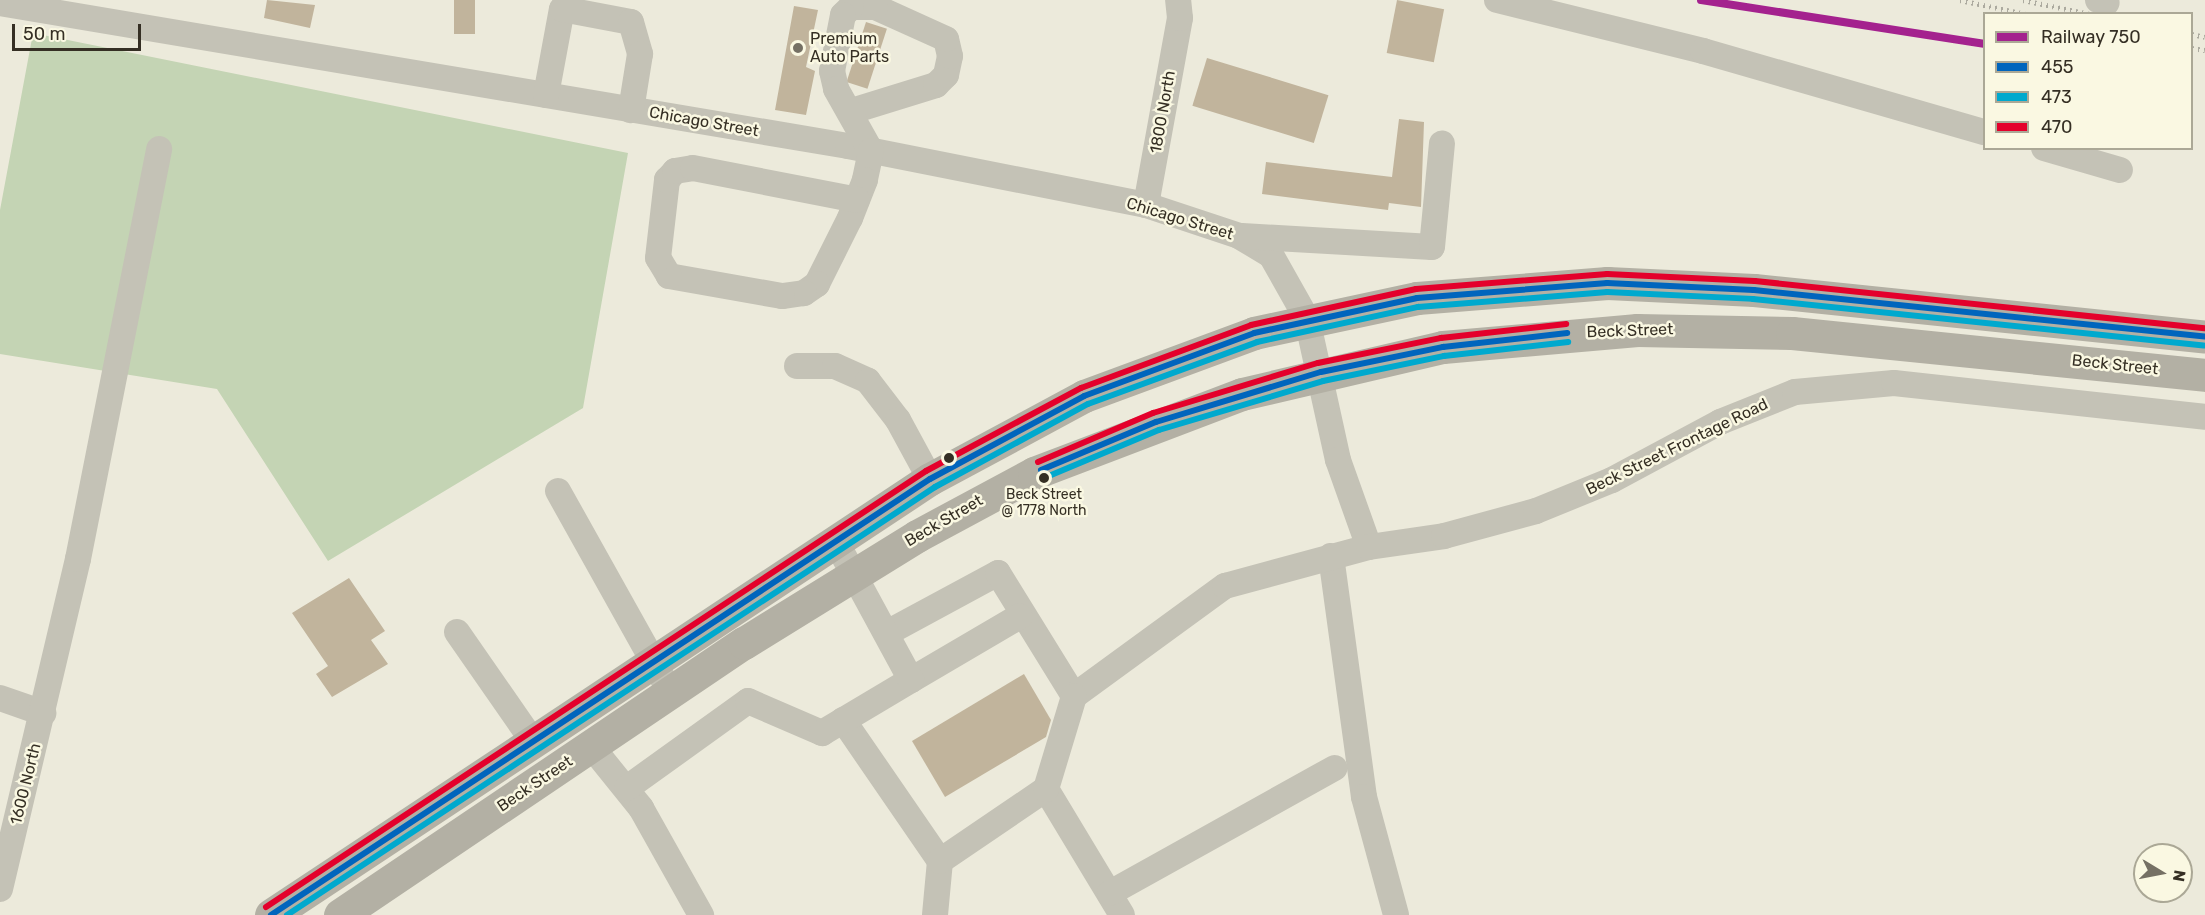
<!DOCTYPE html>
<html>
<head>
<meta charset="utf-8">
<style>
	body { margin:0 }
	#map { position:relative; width:2205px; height:915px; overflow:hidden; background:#eceadb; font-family:Rubik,sans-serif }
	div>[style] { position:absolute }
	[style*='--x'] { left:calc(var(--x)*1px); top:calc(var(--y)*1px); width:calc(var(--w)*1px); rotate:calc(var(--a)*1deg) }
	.green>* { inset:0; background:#c4d4b4 }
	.building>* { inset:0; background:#c1b49c; transform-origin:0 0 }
	.minor>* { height:26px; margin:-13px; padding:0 13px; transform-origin:13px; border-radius:13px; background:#c4c2b6 }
	.major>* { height:33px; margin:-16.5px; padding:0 16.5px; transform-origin:16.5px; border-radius:16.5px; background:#b3b0a4 }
	.rail>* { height:4.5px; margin-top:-2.25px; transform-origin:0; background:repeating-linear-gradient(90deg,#acaa9f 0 1.5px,transparent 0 6px) }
	.bus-1>* { height:6px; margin:-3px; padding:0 3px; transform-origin:3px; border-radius:3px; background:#0065bd }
	.bus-2>* { height:6px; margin:-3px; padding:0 3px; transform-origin:3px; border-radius:3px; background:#00a9ce }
	.bus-3>* { height:6px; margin:-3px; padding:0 3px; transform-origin:3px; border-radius:3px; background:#e4002b }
	.rail-1>* { height:8px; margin:-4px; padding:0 4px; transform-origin:4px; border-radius:4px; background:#a4228e }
	.dots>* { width:16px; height:16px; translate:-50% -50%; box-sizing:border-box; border:3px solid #faf8e2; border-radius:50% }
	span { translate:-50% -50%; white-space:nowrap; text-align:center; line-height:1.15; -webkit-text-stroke:5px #faf8e2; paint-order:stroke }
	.bus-label { font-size:14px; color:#352f24 }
	.poi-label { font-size:16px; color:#352f24 }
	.left { translate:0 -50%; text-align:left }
	.street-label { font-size:16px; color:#352f24 }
	.legend { position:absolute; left:1983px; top:12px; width:210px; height:138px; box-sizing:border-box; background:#faf8e2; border:2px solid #aba896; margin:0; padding:8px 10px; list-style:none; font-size:18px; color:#352f24 }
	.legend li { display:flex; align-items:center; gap:12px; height:30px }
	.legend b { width:30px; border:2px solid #aba896 }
	.north { position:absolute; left:2133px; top:843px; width:60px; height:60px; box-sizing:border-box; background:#faf8e2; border:2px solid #aba896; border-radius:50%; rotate:100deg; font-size:16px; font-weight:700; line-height:24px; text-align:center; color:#352f24 }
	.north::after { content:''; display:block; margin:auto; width:21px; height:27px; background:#757064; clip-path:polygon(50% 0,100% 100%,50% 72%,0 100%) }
	.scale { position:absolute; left:12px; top:24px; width:129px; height:27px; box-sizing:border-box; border:3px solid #352f24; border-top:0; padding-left:8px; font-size:18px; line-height:21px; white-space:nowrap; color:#352f24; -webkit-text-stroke:4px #faf8e2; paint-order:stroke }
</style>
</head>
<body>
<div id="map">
	<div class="green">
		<i style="clip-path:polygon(33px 33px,628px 153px,583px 408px,328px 561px,217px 389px,0 354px,0 210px)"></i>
	</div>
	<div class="building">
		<i style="clip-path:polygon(267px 0,315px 5px,310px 28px,264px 18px)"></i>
		<i style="left:454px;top:0;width:21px;height:34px"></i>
		<i style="left:1397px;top:0;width:48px;height:54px;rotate:11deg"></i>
		<i style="clip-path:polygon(794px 6px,818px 10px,806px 67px,815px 71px,806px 115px,775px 110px)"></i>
		<i style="left:866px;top:22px;width:22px;height:63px;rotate:18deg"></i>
		<i style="left:1207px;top:58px;width:127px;height:50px;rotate:17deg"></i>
		<i style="clip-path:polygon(1399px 119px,1424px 122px,1421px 207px,1389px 203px,1388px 210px,1262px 194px,1266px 162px,1392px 177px)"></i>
		<i style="clip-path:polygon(349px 578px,385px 631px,371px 640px,388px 664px,332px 697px,316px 674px,328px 666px,292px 613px)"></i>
		<i style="clip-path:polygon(1024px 674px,1051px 720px,1046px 737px,945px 797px,912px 741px)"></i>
	</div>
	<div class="minor">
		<i style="--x:1497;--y:0;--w:212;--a:13.9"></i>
		<i style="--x:1703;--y:51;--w:292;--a:16.1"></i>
		<i style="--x:2098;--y:0;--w:9;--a:18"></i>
		<i style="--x:0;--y:3;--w:860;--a:9.57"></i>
		<i style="--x:848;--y:146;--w:304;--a:11.2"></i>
		<i style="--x:1146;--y:205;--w:98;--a:18.4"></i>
		<i style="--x:1239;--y:236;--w:37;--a:31"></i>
		<i style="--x:1271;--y:255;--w:73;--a:60.6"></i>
		<i style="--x:1307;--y:319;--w:144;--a:77.6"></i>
		<i style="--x:1338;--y:460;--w:92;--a:70.4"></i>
		<i style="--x:546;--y:95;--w:87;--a:-79.5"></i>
		<i style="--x:562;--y:9;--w:70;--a:10.7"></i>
		<i style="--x:631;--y:22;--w:33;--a:74"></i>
		<i style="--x:640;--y:54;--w:57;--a:99.1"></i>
		<i style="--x:852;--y:111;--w:88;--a:-17.2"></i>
		<i style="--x:936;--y:85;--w:14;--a:-45"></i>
		<i style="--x:946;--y:75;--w:19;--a:-78"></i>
		<i style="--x:950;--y:56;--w:17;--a:-103"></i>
		<i style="--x:946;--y:39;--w:78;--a:-155.7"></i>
		<i style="--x:875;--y:7;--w:24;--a:180"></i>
		<i style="--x:851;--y:7;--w:11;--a:135"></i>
		<i style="--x:843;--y:15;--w:57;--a:101.1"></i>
		<i style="--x:832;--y:71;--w:18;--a:77"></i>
		<i style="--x:836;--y:89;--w:71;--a:60.6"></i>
		<i style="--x:871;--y:151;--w:30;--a:102"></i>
		<i style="--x:865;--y:180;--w:41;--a:111.5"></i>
		<i style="--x:850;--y:218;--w:74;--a:116.6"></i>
		<i style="--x:817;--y:284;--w:16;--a:145"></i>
		<i style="--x:804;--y:293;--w:22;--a:172"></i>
		<i style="--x:782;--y:296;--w:115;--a:-170"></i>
		<i style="--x:669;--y:276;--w:21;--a:-121"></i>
		<i style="--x:658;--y:258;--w:79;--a:-83.4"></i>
		<i style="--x:667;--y:180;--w:12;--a:-48"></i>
		<i style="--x:675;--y:171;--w:18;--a:-9"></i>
		<i style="--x:693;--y:168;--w:167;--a:11"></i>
		<i style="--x:2044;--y:148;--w:79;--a:16.1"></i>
		<i style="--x:1146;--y:205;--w:190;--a:-79.7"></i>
		<i style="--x:1180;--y:18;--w:18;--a:-96"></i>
		<i style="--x:1242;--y:236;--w:190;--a:3.3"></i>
		<i style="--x:1432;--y:247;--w:104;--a:-84.5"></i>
		<i style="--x:797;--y:366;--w:38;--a:0"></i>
		<i style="--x:835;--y:366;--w:36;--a:24"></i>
		<i style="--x:868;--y:381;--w:49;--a:52.4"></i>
		<i style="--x:898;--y:420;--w:67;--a:61.5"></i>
		<i style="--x:558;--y:491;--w:231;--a:60.8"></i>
		<i style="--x:1331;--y:556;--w:243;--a:82.2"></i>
		<i style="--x:1364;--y:797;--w:122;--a:74.8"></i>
		<i style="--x:457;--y:632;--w:131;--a:55.2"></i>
		<i style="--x:887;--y:633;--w:126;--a:-28.4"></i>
		<i style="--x:998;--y:573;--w:145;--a:58.3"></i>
		<i style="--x:1074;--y:696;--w:187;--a:-36.1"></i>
		<i style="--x:1225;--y:586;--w:149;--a:-15.2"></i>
		<i style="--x:1369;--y:547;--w:76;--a:-8.3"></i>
		<i style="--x:1444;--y:536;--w:95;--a:-15.2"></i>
		<i style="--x:1536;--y:511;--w:82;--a:-22.2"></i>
		<i style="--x:1612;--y:480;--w:123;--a:-28.2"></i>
		<i style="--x:1720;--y:422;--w:81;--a:-21.8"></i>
		<i style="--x:1795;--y:392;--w:99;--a:-5.2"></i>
		<i style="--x:1894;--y:383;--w:313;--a:6.2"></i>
		<i style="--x:911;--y:680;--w:126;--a:-30.4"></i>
		<i style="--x:0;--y:698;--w:46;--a:19.2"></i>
		<i style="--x:843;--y:720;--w:171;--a:55.5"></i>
		<i style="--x:940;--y:861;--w:54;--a:95.3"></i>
		<i style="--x:591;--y:746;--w:80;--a:51.1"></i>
		<i style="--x:641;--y:808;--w:123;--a:60.7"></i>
		<i style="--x:627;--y:788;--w:149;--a:-35.7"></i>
		<i style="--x:748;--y:701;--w:81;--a:23.4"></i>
		<i style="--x:822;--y:733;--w:104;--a:-30.8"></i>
		<i style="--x:911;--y:680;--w:159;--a:-118.5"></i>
		<i style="--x:1046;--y:789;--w:147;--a:58.9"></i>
		<i style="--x:940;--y:861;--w:128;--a:-34.2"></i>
		<i style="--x:1046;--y:789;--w:97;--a:-73.2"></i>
		<i style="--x:0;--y:889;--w:339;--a:-76.7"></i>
		<i style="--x:78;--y:559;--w:418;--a:-78.8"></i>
		<i style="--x:1110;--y:893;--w:257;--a:-29.1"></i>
	</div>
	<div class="major">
		<i style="--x:271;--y:915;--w:790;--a:-33.49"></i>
		<i style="--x:930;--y:479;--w:175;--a:-28.3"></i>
		<i style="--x:1084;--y:396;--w:181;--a:-20.3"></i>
		<i style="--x:1254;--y:333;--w:167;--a:-12.1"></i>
		<i style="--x:1417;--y:298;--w:191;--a:-4.5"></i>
		<i style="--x:1607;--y:283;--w:147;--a:2.7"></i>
		<i style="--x:1754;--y:290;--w:453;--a:5.9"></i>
		<i style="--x:340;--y:915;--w:487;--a:-34"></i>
		<i style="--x:744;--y:643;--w:203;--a:-31.7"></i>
		<i style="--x:917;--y:536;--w:133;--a:-28.3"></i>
		<i style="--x:1034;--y:473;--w:222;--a:-20.8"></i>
		<i style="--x:1242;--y:394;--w:206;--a:-13.2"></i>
		<i style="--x:1443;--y:347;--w:195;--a:-5"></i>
		<i style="--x:1637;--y:330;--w:155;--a:1.1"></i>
		<i style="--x:1792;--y:333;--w:415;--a:5.8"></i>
	</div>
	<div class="rail">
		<i style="--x:1960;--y:0;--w:67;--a:12"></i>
		<i style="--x:2023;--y:0;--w:68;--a:11.8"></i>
		<i style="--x:2192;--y:34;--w:13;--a:13"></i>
		<i style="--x:2192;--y:48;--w:13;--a:9"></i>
	</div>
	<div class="bus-1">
		<i style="--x:1041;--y:470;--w:125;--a:-22.7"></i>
		<i style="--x:1156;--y:422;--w:172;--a:-16.9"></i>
		<i style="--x:1321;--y:372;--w:125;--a:-11.6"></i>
		<i style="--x:1443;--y:347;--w:125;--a:-6.4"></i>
		<i style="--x:271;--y:915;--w:790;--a:-33.49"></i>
		<i style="--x:930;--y:479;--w:175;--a:-28.3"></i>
		<i style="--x:1084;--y:396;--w:181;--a:-20.3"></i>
		<i style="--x:1254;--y:333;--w:167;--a:-12.1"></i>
		<i style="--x:1417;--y:298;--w:191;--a:-4.5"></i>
		<i style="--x:1607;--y:283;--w:147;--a:2.7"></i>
		<i style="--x:1754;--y:290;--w:453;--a:5.9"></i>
	</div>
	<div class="bus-2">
		<i style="--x:1044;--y:478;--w:125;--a:-22.7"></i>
		<i style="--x:1159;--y:430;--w:171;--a:-16.6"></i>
		<i style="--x:1323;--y:381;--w:124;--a:-11.7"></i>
		<i style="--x:1444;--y:356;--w:125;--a:-6.4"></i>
		<i style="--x:287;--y:915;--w:777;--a:-33.44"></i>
		<i style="--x:935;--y:487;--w:174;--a:-28.5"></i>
		<i style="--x:1088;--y:404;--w:180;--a:-20.1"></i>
		<i style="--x:1257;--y:342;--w:165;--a:-12.3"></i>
		<i style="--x:1418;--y:307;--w:190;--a:-4.5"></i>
		<i style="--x:1607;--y:292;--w:146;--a:2.7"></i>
		<i style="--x:1753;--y:299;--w:453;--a:5.9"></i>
	</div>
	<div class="bus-3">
		<i style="--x:1038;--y:462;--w:125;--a:-23.1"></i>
		<i style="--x:1153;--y:413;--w:172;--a:-16.9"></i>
		<i style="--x:1318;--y:363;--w:126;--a:-11.5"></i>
		<i style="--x:1441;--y:338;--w:126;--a:-6.4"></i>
		<i style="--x:266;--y:907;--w:791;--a:-33.45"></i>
		<i style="--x:926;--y:471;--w:176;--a:-28.2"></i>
		<i style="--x:1081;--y:388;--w:181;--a:-20.3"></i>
		<i style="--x:1251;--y:325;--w:169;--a:-12.3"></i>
		<i style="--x:1416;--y:289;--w:192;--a:-4.5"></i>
		<i style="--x:1607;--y:274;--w:148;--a:2.7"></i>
		<i style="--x:1755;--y:281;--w:452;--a:6"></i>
	</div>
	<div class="rail-1">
		<i style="--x:1701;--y:0;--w:286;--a:8.8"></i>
	</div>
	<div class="dots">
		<i style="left:798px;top:48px;background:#757064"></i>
		<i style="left:949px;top:458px;background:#352f24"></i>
		<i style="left:1044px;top:478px;background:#352f24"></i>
	</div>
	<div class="bus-label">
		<span style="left:1044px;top:503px">Beck Street<br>@ 1778 North</span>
	</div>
	<div class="poi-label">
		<span class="left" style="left:810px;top:48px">Premium<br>Auto Parts</span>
	</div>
	<div class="street-label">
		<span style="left:1163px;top:112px;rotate:-80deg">1800 North</span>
		<span style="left:704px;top:122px;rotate:10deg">Chicago Street</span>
		<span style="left:1180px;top:219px;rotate:17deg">Chicago Street</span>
		<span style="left:1630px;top:331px;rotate:-2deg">Beck Street</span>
		<span style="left:2115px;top:365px;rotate:6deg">Beck Street</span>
		<span style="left:1677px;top:447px;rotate:-26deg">Beck Street Frontage Road</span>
		<span style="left:944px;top:521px;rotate:-30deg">Beck Street</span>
		<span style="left:26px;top:784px;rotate:-76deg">1600 North</span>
		<span style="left:535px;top:784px;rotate:-34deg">Beck Street</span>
	</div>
	<ul class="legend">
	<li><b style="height:8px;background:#a4228e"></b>Railway 750</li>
	<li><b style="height:8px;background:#0065bd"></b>455</li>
	<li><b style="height:8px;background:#00a9ce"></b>473</li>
	<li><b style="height:8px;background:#e4002b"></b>470</li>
	</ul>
	<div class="north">N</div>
	<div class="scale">50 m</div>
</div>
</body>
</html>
